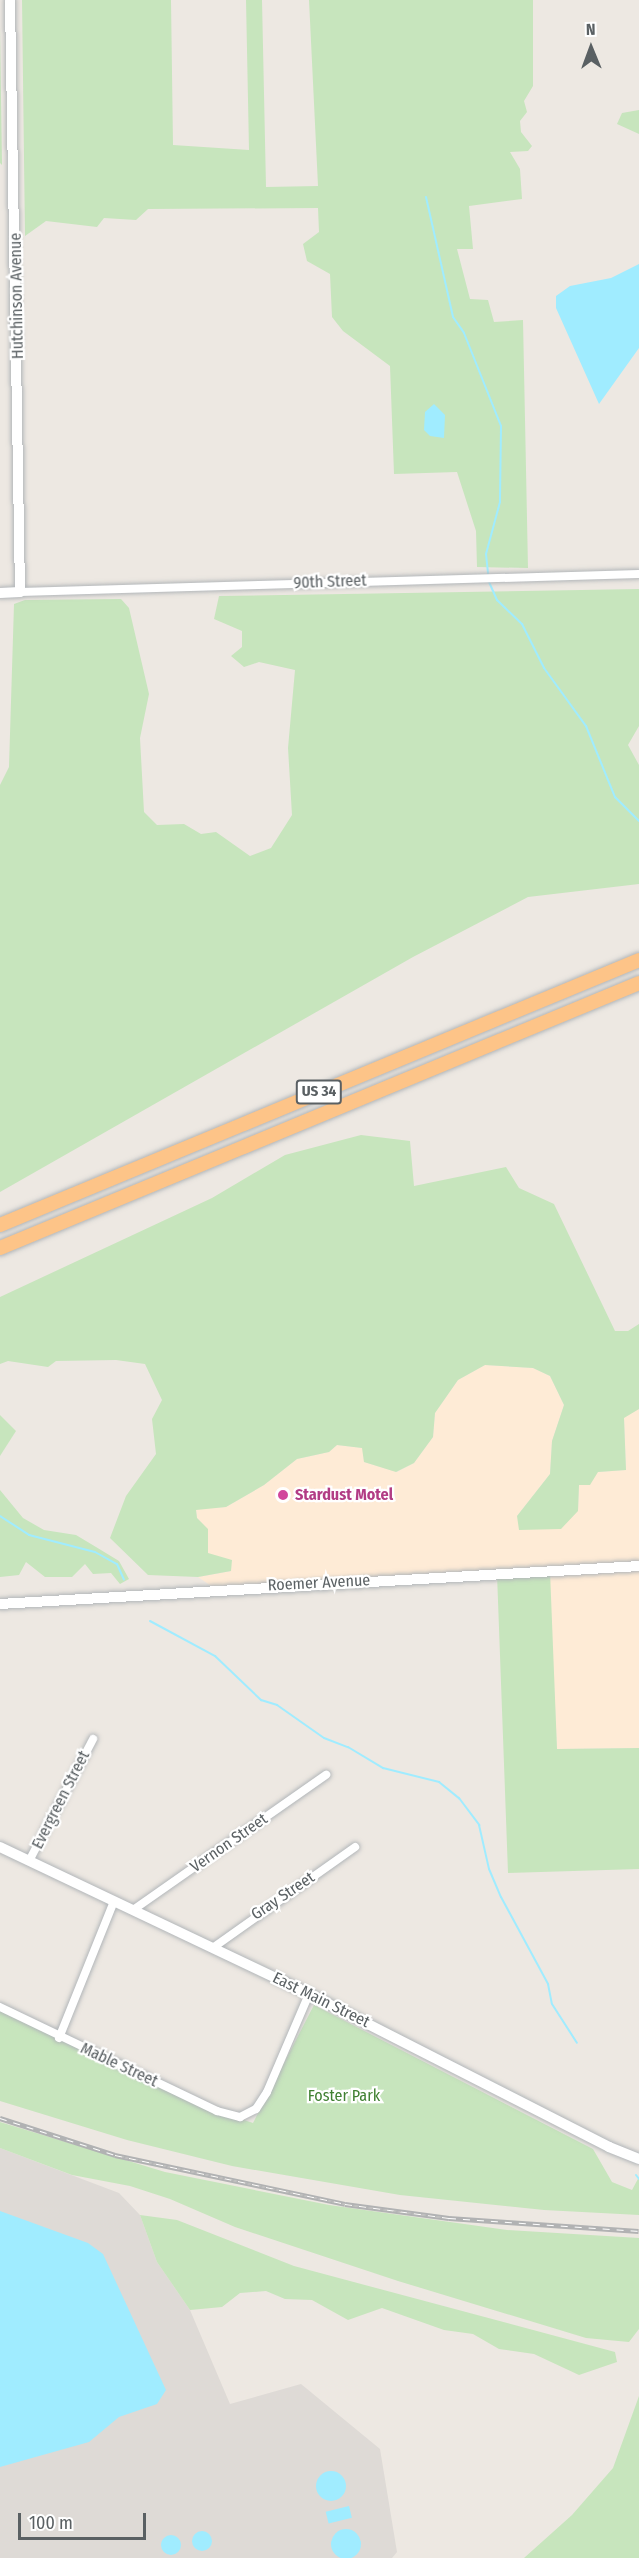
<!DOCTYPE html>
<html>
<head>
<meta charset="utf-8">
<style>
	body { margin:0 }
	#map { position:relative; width:639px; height:2558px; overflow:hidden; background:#ede8e2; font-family:"Fira Sans Condensed",sans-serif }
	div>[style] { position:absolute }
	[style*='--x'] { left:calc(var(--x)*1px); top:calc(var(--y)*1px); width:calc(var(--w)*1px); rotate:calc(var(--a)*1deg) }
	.commercial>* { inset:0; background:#feebd6 }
	.industrial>* { inset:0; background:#dedad6 }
	.green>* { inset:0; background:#c7e5bd }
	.water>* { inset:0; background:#a0ecff; transform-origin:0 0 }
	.round { border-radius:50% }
	.stream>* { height:2px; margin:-1px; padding:0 1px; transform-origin:1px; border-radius:1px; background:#a0ecff }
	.roads { filter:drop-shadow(0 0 2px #b2b6b9) drop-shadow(0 0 2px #b2b6b9) }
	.street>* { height:8px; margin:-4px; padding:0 4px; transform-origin:4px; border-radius:4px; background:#fff }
	.secondary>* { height:10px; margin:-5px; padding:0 5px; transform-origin:5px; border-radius:5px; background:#fff }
	.highway>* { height:14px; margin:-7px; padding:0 7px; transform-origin:7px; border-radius:7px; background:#fdc488 }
	.rail>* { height:4.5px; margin-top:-2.25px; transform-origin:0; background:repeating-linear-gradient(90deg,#fff 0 7px,#b1b2b3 0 14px); box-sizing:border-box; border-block:2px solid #b1b2b3 }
	.dots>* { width:16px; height:16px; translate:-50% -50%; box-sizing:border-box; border:3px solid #fff; border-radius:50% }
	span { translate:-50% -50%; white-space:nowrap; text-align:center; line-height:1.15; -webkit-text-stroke:4.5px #fff; paint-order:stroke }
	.shield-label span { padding:2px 4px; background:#fff; border:2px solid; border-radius:4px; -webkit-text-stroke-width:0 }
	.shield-label { font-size:15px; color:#5a6063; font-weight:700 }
	.street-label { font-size:16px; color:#5a6063 }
	.hotel-label { font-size:16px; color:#b23c85; font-weight:700 }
	.left { translate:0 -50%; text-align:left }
	.park-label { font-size:16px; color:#418133 }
	.north { position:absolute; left:561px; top:18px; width:60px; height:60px; -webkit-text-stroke:4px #fff; paint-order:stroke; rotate:359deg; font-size:16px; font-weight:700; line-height:24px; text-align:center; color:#5a6063 }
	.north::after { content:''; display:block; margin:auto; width:21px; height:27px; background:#5a6063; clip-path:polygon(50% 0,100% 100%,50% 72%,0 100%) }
	.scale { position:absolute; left:18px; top:2513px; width:128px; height:27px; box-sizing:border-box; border:3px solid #5a6063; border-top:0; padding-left:8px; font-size:18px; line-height:21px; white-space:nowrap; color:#5a6063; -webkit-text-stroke:4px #fff; paint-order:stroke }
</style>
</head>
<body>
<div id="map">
	<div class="commercial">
		<i style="clip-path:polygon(485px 1365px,533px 1368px,550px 1376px,564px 1405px,552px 1441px,550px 1474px,517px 1516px,578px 1511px,579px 1485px,598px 1472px,626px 1470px,624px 1417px,639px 1409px,639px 1748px,557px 1749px,549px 1571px,217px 1590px,198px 1577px,231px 1571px,208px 1553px,208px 1530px,197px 1518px,196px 1509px,226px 1507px,264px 1485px,297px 1459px,329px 1452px,337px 1445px,363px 1448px,364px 1462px,397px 1472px,414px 1463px,433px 1437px,435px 1413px,458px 1380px)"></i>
	</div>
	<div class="industrial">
		<i style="clip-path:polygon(0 2148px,119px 2193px,140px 2215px,157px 2262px,190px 2310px,230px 2404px,301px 2384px,380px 2449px,397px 2552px,392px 2558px,0 2558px)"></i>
	</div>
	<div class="green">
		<i style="clip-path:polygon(22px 0,171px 0,173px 145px,249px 150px,246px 0,262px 0,266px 187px,318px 186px,309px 0,533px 0,533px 86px,524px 101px,527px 112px,520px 121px,521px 132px,532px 146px,528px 151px,510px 152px,520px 169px,522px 199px,469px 206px,473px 249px,457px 249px,470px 299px,488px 300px,494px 322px,523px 320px,528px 568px,477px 567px,476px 531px,457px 472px,394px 474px,390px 366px,343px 331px,332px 317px,330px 274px,307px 261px,303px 244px,319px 232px,318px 208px,148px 209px,136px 220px,104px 218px,97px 227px,46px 221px,25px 236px)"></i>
		<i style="clip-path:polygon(0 26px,2px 165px,0 163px)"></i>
		<i style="clip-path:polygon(639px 110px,639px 134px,617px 124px,622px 113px)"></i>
		<i style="clip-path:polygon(639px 589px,639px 726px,628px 745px,639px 765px,639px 884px,528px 897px,413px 957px,0 1192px,0 785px,9px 767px,14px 604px,25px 600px,121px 599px,129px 608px,149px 694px,140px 738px,144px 812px,157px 825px,184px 824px,201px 834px,216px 832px,250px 856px,271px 848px,292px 815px,288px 748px,295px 670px,259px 662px,244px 667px,231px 656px,242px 647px,242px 631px,214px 619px,219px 596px)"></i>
		<i style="clip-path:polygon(361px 1135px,410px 1141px,414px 1186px,506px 1167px,519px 1188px,554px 1204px,615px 1331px,628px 1331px,639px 1324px,639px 1409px,624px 1418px,626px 1470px,598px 1472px,590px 1485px,579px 1485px,578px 1511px,561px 1529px,519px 1530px,517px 1516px,550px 1474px,552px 1441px,564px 1405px,550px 1376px,533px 1368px,485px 1365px,458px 1380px,435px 1413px,433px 1437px,414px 1463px,396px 1472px,364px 1462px,362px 1448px,337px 1445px,329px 1452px,297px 1459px,264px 1485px,226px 1507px,196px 1510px,197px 1518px,208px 1529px,208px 1553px,232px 1560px,231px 1571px,198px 1577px,148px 1575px,110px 1538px,126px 1496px,156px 1454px,152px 1419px,162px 1400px,145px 1364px,116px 1360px,56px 1361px,48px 1367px,8px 1361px,0 1364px,0 1297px,212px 1198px,285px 1155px)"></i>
		<i style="clip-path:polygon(0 1415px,16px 1431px,0 1456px)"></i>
		<i style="clip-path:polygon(0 1490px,23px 1518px,44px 1530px,76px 1535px,96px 1547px,119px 1561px,129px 1579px,120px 1584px,111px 1573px,93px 1574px,85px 1564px,72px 1577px,45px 1577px,26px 1562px,19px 1575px,0 1577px)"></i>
		<i style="clip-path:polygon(550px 1571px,557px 1749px,639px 1748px,639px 1869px,508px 1873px,497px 1574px)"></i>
		<i style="clip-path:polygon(314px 2005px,593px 2149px,612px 2182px,632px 2190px,639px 2177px,639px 2215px,544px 2210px,400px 2195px,232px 2166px,127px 2140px,0 2101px,0 2007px,217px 2111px,253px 2123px)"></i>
		<i style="clip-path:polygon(0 2122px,165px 2172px,329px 2205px,507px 2230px,639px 2238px,639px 2329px,629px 2342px,586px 2338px,398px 2281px,235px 2227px,170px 2199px,130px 2186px,72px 2175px,0 2148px)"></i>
		<i style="clip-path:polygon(140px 2215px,177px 2220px,294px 2266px,615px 2352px,617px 2362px,579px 2375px,534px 2354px,499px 2349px,473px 2334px,444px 2330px,382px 2308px,348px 2320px,312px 2300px,285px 2299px,266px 2291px,240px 2293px,222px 2307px,190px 2310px,157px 2262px)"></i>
		<i style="clip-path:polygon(639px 2396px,639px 2558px,524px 2558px,572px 2515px,613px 2468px)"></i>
	</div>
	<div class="water">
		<i style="clip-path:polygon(639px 264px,639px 348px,599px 404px,556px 308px,556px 296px,570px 286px,611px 278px)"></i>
		<i style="clip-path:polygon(434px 404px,445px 415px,444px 438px,430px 436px,424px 430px,425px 412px)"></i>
		<i style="clip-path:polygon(0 2211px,88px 2243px,103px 2254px,166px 2390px,157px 2404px,119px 2417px,89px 2442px,0 2467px)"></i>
		<i class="round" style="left:316px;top:2471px;width:30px;height:30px"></i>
		<i style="left:349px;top:2506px;width:12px;height:24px;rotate:76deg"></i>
		<i class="round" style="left:331px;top:2529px;width:30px;height:30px"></i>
		<i class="round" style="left:192px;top:2531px;width:20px;height:20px"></i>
		<i class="round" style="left:161px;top:2535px;width:20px;height:20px"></i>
	</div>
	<div class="stream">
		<i style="--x:426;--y:197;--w:123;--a:77.3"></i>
		<i style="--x:453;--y:317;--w:19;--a:55"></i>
		<i style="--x:464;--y:333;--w:100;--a:68.3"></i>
		<i style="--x:501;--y:426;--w:76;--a:90.8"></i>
		<i style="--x:500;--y:502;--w:54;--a:105.1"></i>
		<i style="--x:486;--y:554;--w:28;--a:84"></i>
		<i style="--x:489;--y:582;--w:20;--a:66"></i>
		<i style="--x:497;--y:600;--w:35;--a:44"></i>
		<i style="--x:522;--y:624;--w:49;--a:63.4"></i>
		<i style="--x:544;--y:668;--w:72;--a:54.1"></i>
		<i style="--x:586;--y:726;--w:77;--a:67.8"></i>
		<i style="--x:615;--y:797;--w:34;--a:45"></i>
		<i style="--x:0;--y:1516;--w:35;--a:33"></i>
		<i style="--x:29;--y:1535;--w:68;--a:14.4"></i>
		<i style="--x:95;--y:1552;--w:25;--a:29"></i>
		<i style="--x:117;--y:1564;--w:17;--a:66"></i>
		<i style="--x:150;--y:1621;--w:74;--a:28.3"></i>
		<i style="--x:215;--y:1656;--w:64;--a:43.7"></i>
		<i style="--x:261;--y:1700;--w:17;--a:17"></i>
		<i style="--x:277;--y:1705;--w:57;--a:35.1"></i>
		<i style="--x:324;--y:1738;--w:26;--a:21"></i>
		<i style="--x:348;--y:1747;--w:41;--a:31"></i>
		<i style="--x:383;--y:1768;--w:58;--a:14"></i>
		<i style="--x:439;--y:1782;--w:26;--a:39"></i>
		<i style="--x:459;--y:1798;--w:34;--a:53"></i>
		<i style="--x:479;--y:1825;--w:45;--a:77.2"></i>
		<i style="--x:489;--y:1869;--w:30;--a:67"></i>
		<i style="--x:501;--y:1897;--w:99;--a:61.6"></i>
		<i style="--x:548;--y:1984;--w:20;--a:79"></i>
		<i style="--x:552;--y:2004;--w:46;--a:57.3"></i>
		<i style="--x:636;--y:2175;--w:5;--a:53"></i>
	</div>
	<div class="roads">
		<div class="street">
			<i style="--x:20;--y:592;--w:619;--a:-1.67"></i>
			<i style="--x:29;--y:1861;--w:138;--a:-62.3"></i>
			<i style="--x:133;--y:1910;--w:236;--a:-35"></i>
			<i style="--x:214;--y:1947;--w:173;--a:-35.3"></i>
			<i style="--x:0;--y:2007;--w:241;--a:25.6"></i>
			<i style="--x:217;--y:2111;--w:24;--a:15"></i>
			<i style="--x:240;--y:2117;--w:18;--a:-27"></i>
			<i style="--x:256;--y:2109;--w:20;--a:-57"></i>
			<i style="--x:267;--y:2092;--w:107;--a:-66.8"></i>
			<i style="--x:59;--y:2038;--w:148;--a:-68.1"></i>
		</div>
		<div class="secondary">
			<i style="--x:0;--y:593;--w:20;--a:-3"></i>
			<i style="--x:20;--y:592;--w:592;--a:-90.97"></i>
			<i style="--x:0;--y:1604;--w:640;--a:-3.4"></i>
			<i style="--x:0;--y:1847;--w:342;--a:25.4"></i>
			<i style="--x:309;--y:1994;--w:337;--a:27"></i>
			<i style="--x:609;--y:2147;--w:32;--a:22"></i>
		</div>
		<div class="highway">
			<i style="--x:0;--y:1225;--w:692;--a:-22.52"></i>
			<i style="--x:0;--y:1248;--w:692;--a:-22.52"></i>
		</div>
	</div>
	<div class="rail">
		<i style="--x:0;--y:2118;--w:121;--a:17.8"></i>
		<i style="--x:115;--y:2155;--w:235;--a:12"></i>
		<i style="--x:345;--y:2204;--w:105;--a:7.7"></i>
		<i style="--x:449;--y:2218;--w:190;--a:3.9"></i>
	</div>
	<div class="dots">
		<i style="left:283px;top:1495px;background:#d1479c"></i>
	</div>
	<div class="shield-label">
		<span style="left:319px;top:1092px">US 34</span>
	</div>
	<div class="street-label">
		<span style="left:17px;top:296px;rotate:-91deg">Hutchinson Avenue</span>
		<span style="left:330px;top:582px;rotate:-2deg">90th Street</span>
		<span style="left:319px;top:1583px;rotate:-3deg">Roemer Avenue</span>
		<span style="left:61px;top:1800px;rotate:-63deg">Evergreen Street</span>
		<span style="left:229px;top:1843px;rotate:-35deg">Vernon Street</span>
		<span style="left:283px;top:1896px;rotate:-34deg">Gray Street</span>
		<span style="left:321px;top:2000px;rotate:26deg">East Main Street</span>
		<span style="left:119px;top:2065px;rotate:25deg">Mable Street</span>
	</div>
	<div class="hotel-label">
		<span class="left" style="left:295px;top:1495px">Stardust Motel</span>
	</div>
	<div class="park-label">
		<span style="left:344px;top:2096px">Foster Park</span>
	</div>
	<div class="north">N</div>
	<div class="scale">100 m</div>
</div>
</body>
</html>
